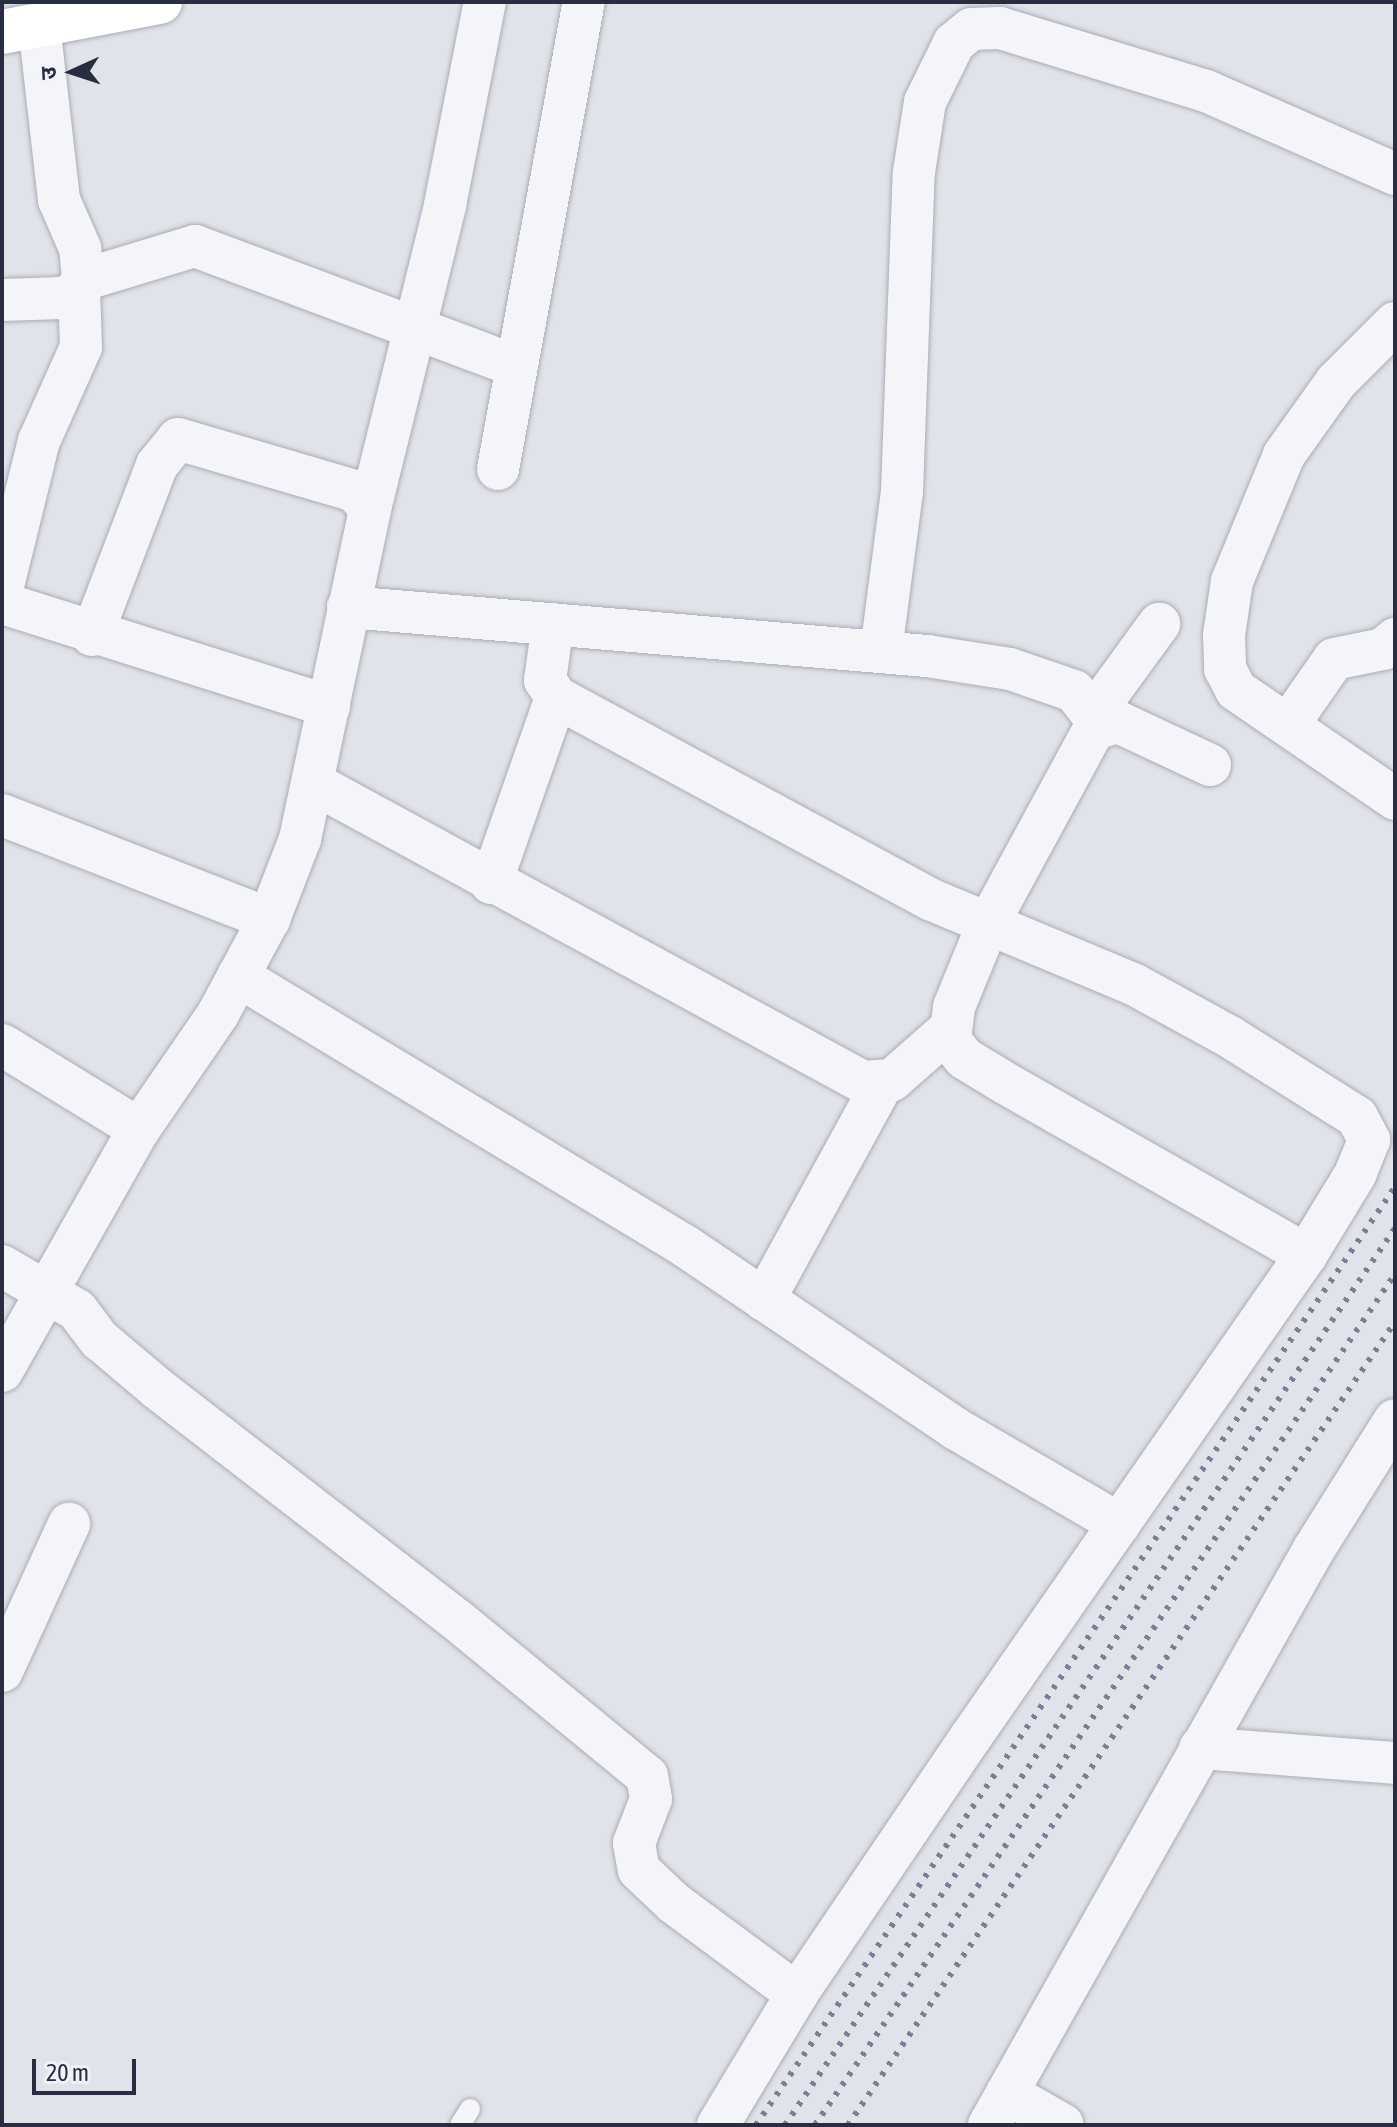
<!DOCTYPE html>
<html>
<head>
<meta charset="utf-8">
<style>
	body { margin:0 }
	#map { position:relative; width:1397px; height:2127px; overflow:hidden; background:#e1e3ea; font-family:"Asap Condensed","Noto Sans Devanagari",sans-serif }
	div>[style] { position:absolute }
	[style*='--x'] { left:calc(var(--x)*1px); top:calc(var(--y)*1px); width:calc(var(--w)*1px); rotate:calc(var(--a)*1deg) }
	.roads { filter:drop-shadow(0 0 2px #aaacb8) drop-shadow(0 0 2px #aaacb8) }
	.service>* { height:20px; margin:-10px; padding:0 10px; transform-origin:10px; border-radius:10px; background:#f4f5f8 }
	.minor>* { height:42px; margin:-21px; padding:0 21px; transform-origin:21px; border-radius:21px; background:#f4f5f8 }
	.primary>* { height:44px; margin:-22px; padding:0 22px; transform-origin:22px; border-radius:22px; background:#fff }
	.rail>* { height:6px; margin-top:-3px; transform-origin:0; background:repeating-linear-gradient(90deg,#7b7e94 0 4px,transparent 0 12px) }
	span { translate:-50% -50%; white-space:nowrap; text-align:center; line-height:1.15; -webkit-text-stroke:8px #f1f2f7; paint-order:stroke }
	.frame { position:absolute; inset:0; border:4px solid #292d42; pointer-events:none }
	.north { position:absolute; left:32px; top:32px; width:80px; height:80px; -webkit-text-stroke:6px #f1f2f7; paint-order:stroke; rotate:267deg; font-size:22px; font-weight:700; line-height:32px; text-align:center; color:#292d42 }
	.north::after { content:''; display:block; margin:auto; width:28px; height:36px; background:#292d42; clip-path:polygon(50% 0,100% 100%,50% 72%,0 100%) }
	.scale { position:absolute; left:32px; top:2059px; width:104px; height:36px; box-sizing:border-box; border:4px solid #292d42; border-top:0; padding-left:10px; font-size:24px; line-height:28px; white-space:nowrap; color:#292d42; -webkit-text-stroke:6px #f1f2f7; paint-order:stroke }
</style>
</head>
<body>
<div id="map">
	<div class="roads">
		<div class="service">
			<i style="--x:460;--y:2125;--w:19;--a:-58"></i>
		</div>
		<div class="minor">
			<i style="--x:83;--y:280;--w:117;--a:-16.9"></i>
			<i style="--x:195;--y:246;--w:343;--a:20.5"></i>
			<i style="--x:2;--y:300;--w:59;--a:-1.9"></i>
			<i style="--x:61;--y:298;--w:12;--a:-14"></i>
			<i style="--x:73;--y:295;--w:18;--a:-56"></i>
			<i style="--x:83;--y:280;--w:32;--a:-95"></i>
			<i style="--x:80;--y:248;--w:52;--a:-113.6"></i>
			<i style="--x:59;--y:200;--w:176;--a:-96.5"></i>
			<i style="--x:1395;--y:323;--w:83;--a:135"></i>
			<i style="--x:1336;--y:382;--w:90;--a:125.5"></i>
			<i style="--x:1284;--y:455;--w:136;--a:112.4"></i>
			<i style="--x:1232;--y:581;--w:55;--a:98.4"></i>
			<i style="--x:1224;--y:635;--w:34;--a:88"></i>
			<i style="--x:1225;--y:669;--w:24;--a:62"></i>
			<i style="--x:1236;--y:690;--w:193;--a:34.4"></i>
			<i style="--x:498;--y:469;--w:475;--a:-79.6"></i>
			<i style="--x:2;--y:590;--w:154;--a:-76.1"></i>
			<i style="--x:39;--y:441;--w:103;--a:-65.9"></i>
			<i style="--x:81;--y:347;--w:58;--a:-92"></i>
			<i style="--x:2;--y:603;--w:343;--a:17.5"></i>
			<i style="--x:348;--y:607;--w:581;--a:4.84"></i>
			<i style="--x:927;--y:656;--w:84;--a:8.9"></i>
			<i style="--x:1010;--y:669;--w:68;--a:19"></i>
			<i style="--x:1074;--y:691;--w:42;--a:51.8"></i>
			<i style="--x:553;--y:624;--w:57;--a:98.1"></i>
			<i style="--x:545;--y:680;--w:20;--a:57"></i>
			<i style="--x:556;--y:697;--w:427;--a:28.4"></i>
			<i style="--x:932;--y:900;--w:220;--a:22.7"></i>
			<i style="--x:1135;--y:985;--w:108;--a:28.7"></i>
			<i style="--x:1230;--y:1037;--w:150;--a:32.2"></i>
			<i style="--x:1357;--y:1117;--w:26;--a:62"></i>
			<i style="--x:1369;--y:1140;--w:35;--a:112"></i>
			<i style="--x:1356;--y:1173;--w:96;--a:121.4"></i>
			<i style="--x:1306;--y:1255;--w:588;--a:124.82"></i>
			<i style="--x:970;--y:1738;--w:309;--a:124.1"></i>
			<i style="--x:797;--y:1994;--w:153;--a:121.1"></i>
			<i style="--x:92;--y:635;--w:182;--a:-69.1"></i>
			<i style="--x:157;--y:465;--w:33;--a:-51"></i>
			<i style="--x:178;--y:439;--w:184;--a:16.4"></i>
			<i style="--x:355;--y:491;--w:23;--a:50"></i>
			<i style="--x:881;--y:651;--w:160;--a:-82.5"></i>
			<i style="--x:902;--y:492;--w:320;--a:-87.9"></i>
			<i style="--x:914;--y:172;--w:71;--a:-81.1"></i>
			<i style="--x:925;--y:102;--w:66;--a:-63.8"></i>
			<i style="--x:954;--y:43;--w:22;--a:-39"></i>
			<i style="--x:971;--y:29;--w:29;--a:-2"></i>
			<i style="--x:1000;--y:28;--w:215;--a:17"></i>
			<i style="--x:1206;--y:91;--w:206;--a:23.7"></i>
			<i style="--x:1100;--y:724;--w:31;--a:-75"></i>
			<i style="--x:1108;--y:694;--w:87;--a:-53.9"></i>
			<i style="--x:1288;--y:725;--w:80;--a:-55.1"></i>
			<i style="--x:1334;--y:659;--w:50;--a:-11.5"></i>
			<i style="--x:1383;--y:649;--w:16;--a:-40"></i>
			<i style="--x:1210;--y:765;--w:102;--a:-154.9"></i>
			<i style="--x:1118;--y:722;--w:25;--a:164"></i>
			<i style="--x:1094;--y:729;--w:222;--a:118.5"></i>
			<i style="--x:988;--y:924;--w:90;--a:112.3"></i>
			<i style="--x:954;--y:1007;--w:33;--a:97"></i>
			<i style="--x:950;--y:1040;--w:23;--a:52"></i>
			<i style="--x:964;--y:1058;--w:48;--a:31.4"></i>
			<i style="--x:1005;--y:1083;--w:347;--a:29.7"></i>
			<i style="--x:313;--y:783;--w:626;--a:28.53"></i>
			<i style="--x:863;--y:1082;--w:29;--a:-4"></i>
			<i style="--x:892;--y:1080;--w:76;--a:-41.3"></i>
			<i style="--x:2;--y:815;--w:287;--a:21.3"></i>
			<i style="--x:491;--y:883;--w:197;--a:-70.7"></i>
			<i style="--x:238;--y:976;--w:522;--a:31.13"></i>
			<i style="--x:685;--y:1246;--w:327;--a:34"></i>
			<i style="--x:956;--y:1429;--w:189;--a:30.2"></i>
			<i style="--x:2;--y:1045;--w:161;--a:31.5"></i>
			<i style="--x:2;--y:1266;--w:87;--a:30.4"></i>
			<i style="--x:77;--y:1310;--w:38;--a:53"></i>
			<i style="--x:100;--y:1340;--w:76;--a:40.2"></i>
			<i style="--x:158;--y:1389;--w:378;--a:37.7"></i>
			<i style="--x:457;--y:1620;--w:246;--a:39.4"></i>
			<i style="--x:647;--y:1776;--w:23;--a:80"></i>
			<i style="--x:651;--y:1799;--w:47;--a:111.1"></i>
			<i style="--x:634;--y:1843;--w:27;--a:80"></i>
			<i style="--x:639;--y:1870;--w:48;--a:43.3"></i>
			<i style="--x:674;--y:1903;--w:153;--a:36.5"></i>
			<i style="--x:764;--y:1300;--w:247;--a:-61.3"></i>
			<i style="--x:2;--y:1371;--w:278;--a:-60.5"></i>
			<i style="--x:139;--y:1129;--w:140;--a:-55.5"></i>
			<i style="--x:218;--y:1014;--w:108;--a:-61.8"></i>
			<i style="--x:269;--y:919;--w:86;--a:-68.8"></i>
			<i style="--x:300;--y:839;--w:337;--a:-78"></i>
			<i style="--x:370;--y:509;--w:313;--a:-76.1"></i>
			<i style="--x:445;--y:205;--w:207;--a:-78.9"></i>
			<i style="--x:2;--y:1671;--w:162;--a:-65.5"></i>
			<i style="--x:1200;--y:1748;--w:196;--a:4.4"></i>
			<i style="--x:1007;--y:2093;--w:64;--a:29.7"></i>
			<i style="--x:989;--y:2125;--w:661;--a:-60.57"></i>
			<i style="--x:1314;--y:1549;--w:152;--a:-57.9"></i>
		</div>
		<div class="primary">
			<i style="--x:2;--y:32;--w:161;--a:-10.8"></i>
		</div>
	</div>
	<div class="rail">
		<i style="--x:756;--y:2125;--w:1135;--a:-55.74"></i>
		<i style="--x:785;--y:2125;--w:1085;--a:-55.78"></i>
		<i style="--x:815;--y:2125;--w:1030;--a:-55.72"></i>
		<i style="--x:848;--y:2125;--w:972;--a:-55.74"></i>
	</div>
	<div class="frame"></div>
	<div class="north">उ</div>
	<div class="scale">20 m</div>
</div>
</body>
</html>
